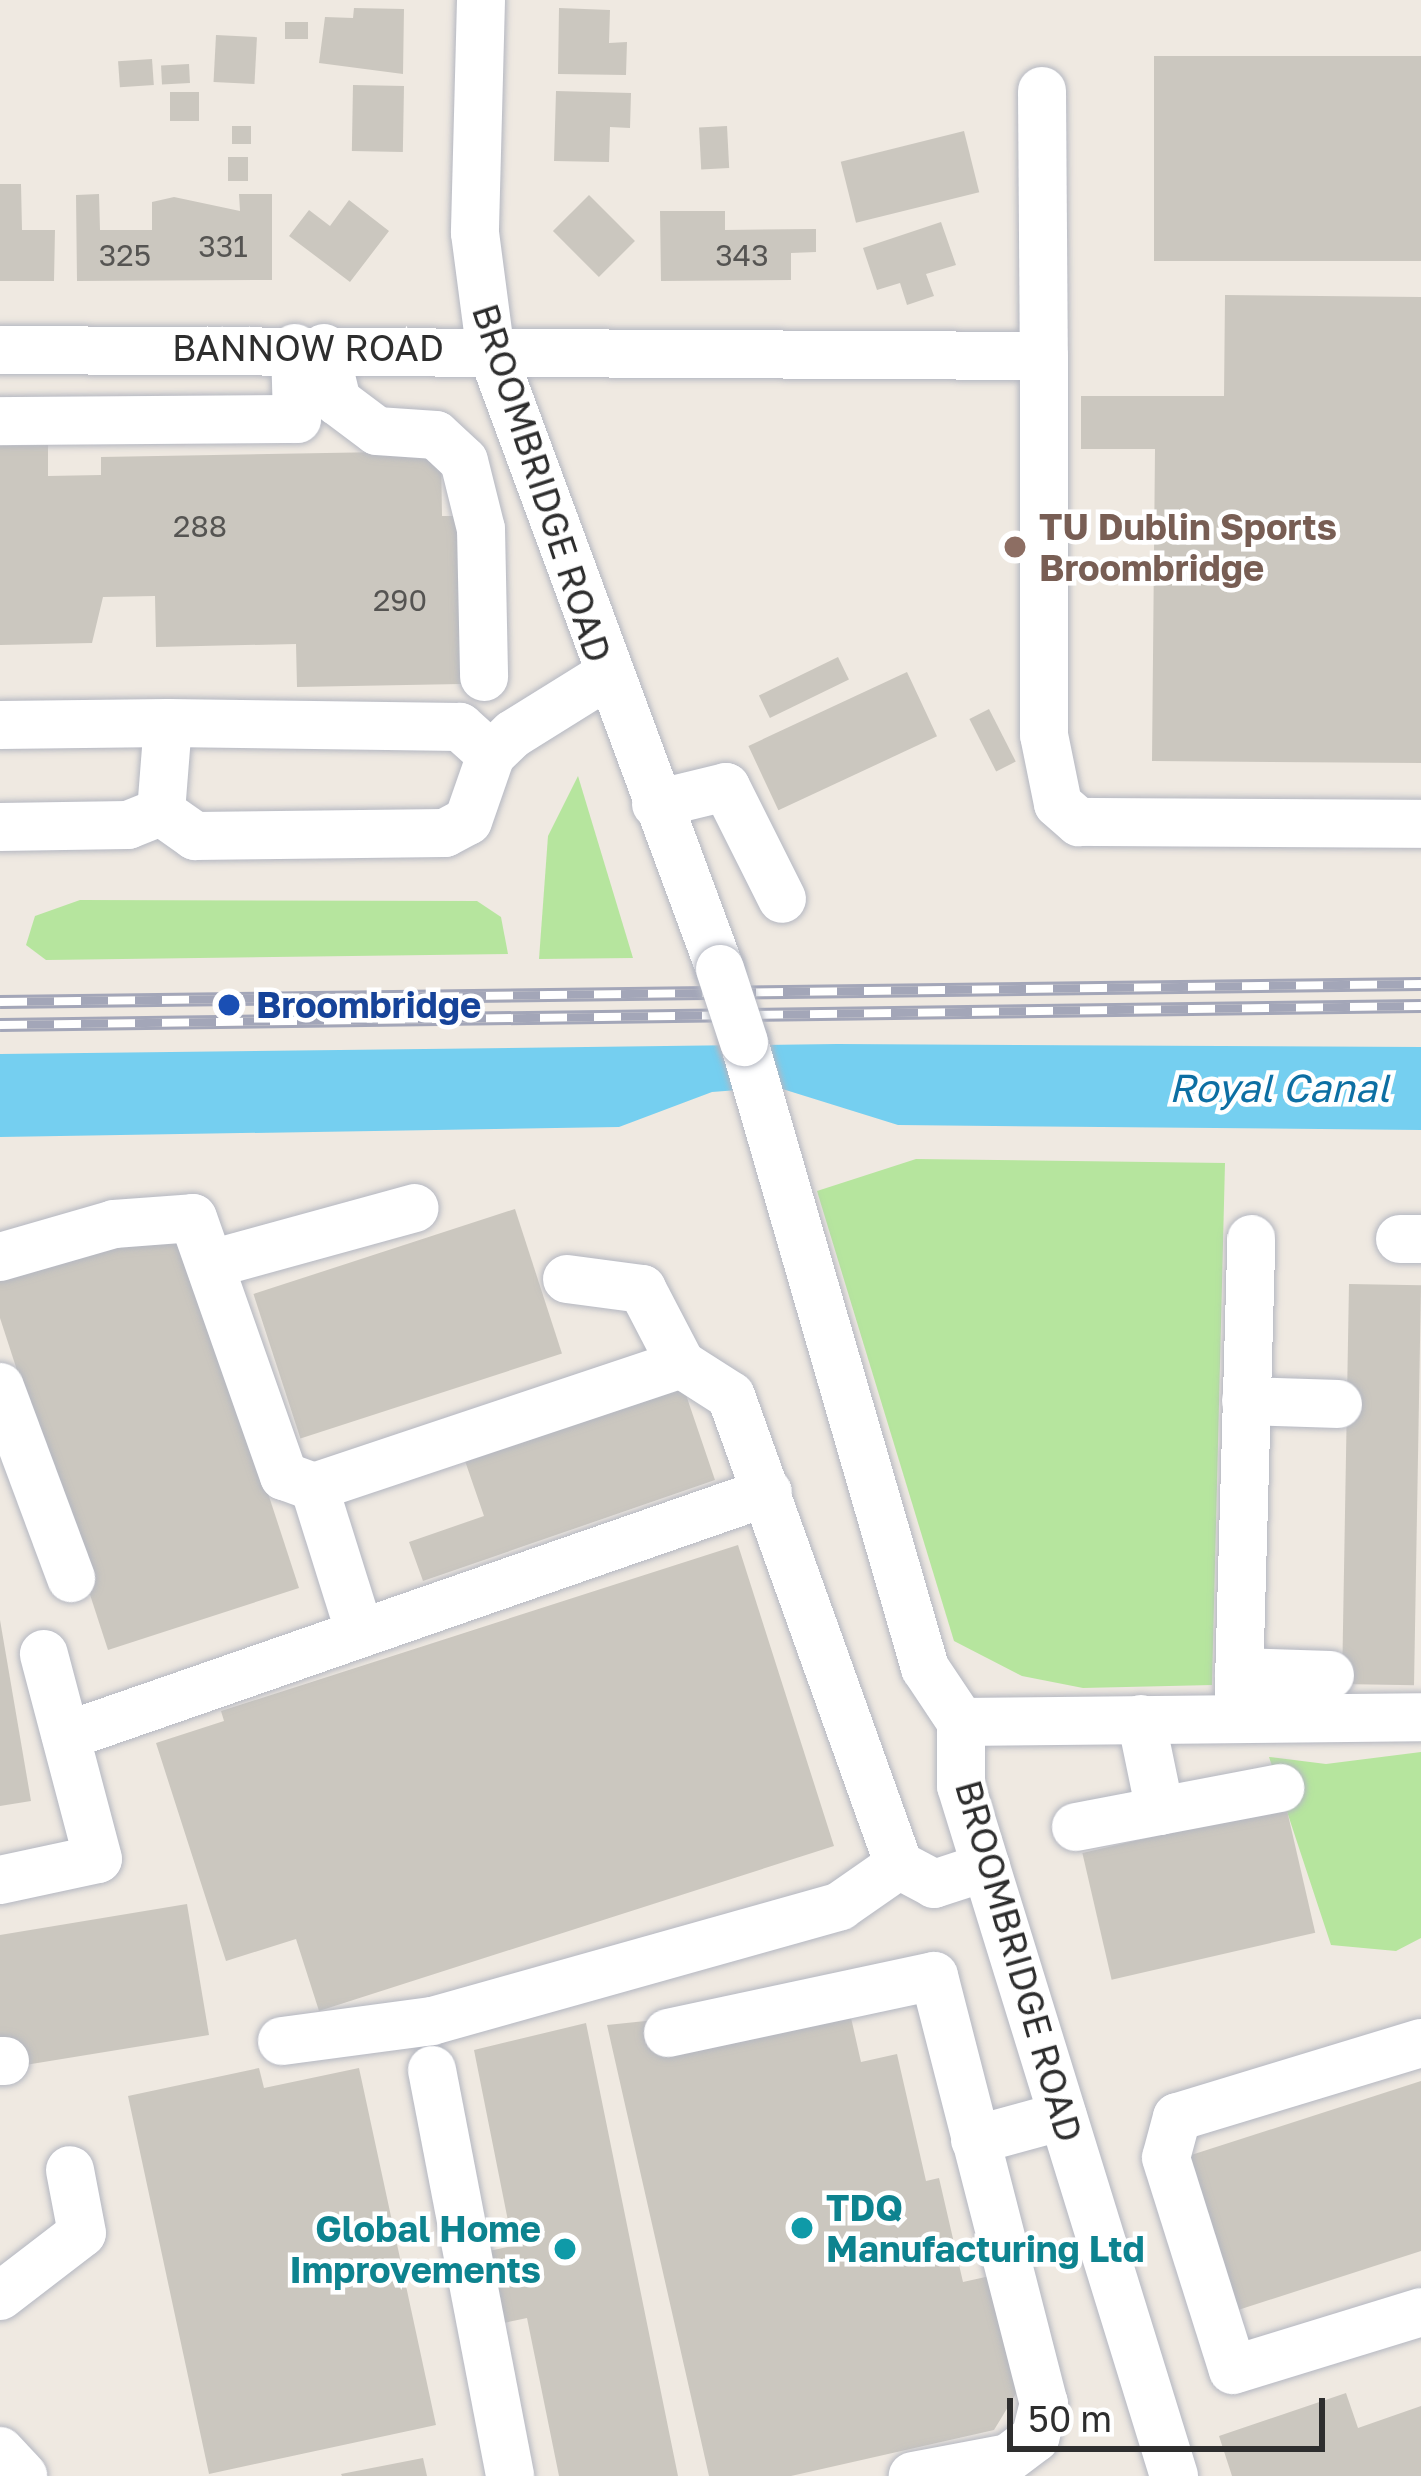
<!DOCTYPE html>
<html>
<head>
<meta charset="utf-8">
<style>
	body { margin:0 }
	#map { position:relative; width:1421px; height:2476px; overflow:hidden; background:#efe9e1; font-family:"Golos Text",sans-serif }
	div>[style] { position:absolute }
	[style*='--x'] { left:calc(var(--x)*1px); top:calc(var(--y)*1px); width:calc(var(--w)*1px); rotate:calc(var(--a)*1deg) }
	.green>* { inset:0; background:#b6e59e }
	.water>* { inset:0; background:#75cff0 }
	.building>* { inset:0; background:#cbc7bf; transform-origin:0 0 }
	.roads { filter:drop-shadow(0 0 3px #b4b7c1) drop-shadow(0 0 3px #b4b7c1) }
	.minor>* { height:48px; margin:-24px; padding:0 24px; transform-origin:24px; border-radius:24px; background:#fff }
	.rail>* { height:14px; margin-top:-7px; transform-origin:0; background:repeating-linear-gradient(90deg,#fff 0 27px,#a3a6b8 0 54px); box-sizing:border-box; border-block:3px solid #a3a6b8 }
	.bridges { filter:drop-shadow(0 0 3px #b4b7c1) drop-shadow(0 0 3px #b4b7c1) }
	.minor-bridge>* { height:48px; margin:-24px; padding:0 24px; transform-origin:24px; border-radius:24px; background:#fff }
	.dots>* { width:33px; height:33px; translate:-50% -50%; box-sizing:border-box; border:6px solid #fff; border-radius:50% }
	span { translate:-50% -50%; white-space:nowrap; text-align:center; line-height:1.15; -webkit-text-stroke:9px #fff; paint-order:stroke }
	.number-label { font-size:30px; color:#555452 }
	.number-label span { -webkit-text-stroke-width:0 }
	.street-label { font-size:36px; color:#2e2e2e }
	.education-label { font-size:36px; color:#785e54; font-weight:700 }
	.left { translate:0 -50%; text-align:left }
	.transit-label { font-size:36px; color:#164399; font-weight:700 }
	.culture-label { font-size:36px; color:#0d838f; font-weight:700 }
	.right { translate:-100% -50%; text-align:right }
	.water-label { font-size:39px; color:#0d6fa3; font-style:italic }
	.scale { position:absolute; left:1007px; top:2398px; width:318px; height:54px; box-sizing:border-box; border:6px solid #2e2e2e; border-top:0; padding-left:15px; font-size:36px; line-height:42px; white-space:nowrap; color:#2e2e2e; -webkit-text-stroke:9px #fff; paint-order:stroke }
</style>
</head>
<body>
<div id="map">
	<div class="green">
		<i style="clip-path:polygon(578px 776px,633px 958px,539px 959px,548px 836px)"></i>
		<i style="clip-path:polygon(80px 900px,477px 901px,501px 917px,508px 954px,46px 960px,26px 945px,35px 916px)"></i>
		<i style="clip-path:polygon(916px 1159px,1225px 1163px,1212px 1685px,1083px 1688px,1022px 1676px,954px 1641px,817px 1191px)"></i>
		<i style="clip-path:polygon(1421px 1752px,1421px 1938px,1396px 1951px,1331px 1945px,1269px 1757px,1326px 1764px)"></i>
	</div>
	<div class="water">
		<i style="clip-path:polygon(837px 1044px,1421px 1047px,1421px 1130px,898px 1125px,776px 1087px,712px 1092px,619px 1127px,0 1137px,0 1054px)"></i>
	</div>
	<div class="building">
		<i style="clip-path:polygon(354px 8px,404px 9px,403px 74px,319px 63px,325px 17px,353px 18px)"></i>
		<i style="clip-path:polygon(559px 8px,610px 10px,609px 43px,627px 42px,626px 75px,558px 74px)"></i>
		<i style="left:285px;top:22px;width:23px;height:17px"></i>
		<i style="left:216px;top:35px;width:41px;height:47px;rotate:3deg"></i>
		<i style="left:1421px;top:56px;width:205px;height:267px;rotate:90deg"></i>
		<i style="left:152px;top:59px;width:26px;height:34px;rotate:86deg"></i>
		<i style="left:189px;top:64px;width:19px;height:28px;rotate:87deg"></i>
		<i style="left:353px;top:85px;width:51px;height:66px;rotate:1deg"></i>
		<i style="clip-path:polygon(556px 91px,631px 93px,630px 128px,610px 127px,609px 162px,554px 161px)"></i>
		<i style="left:170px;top:92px;width:29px;height:29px"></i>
		<i style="left:232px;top:126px;width:19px;height:18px"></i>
		<i style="left:727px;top:126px;width:42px;height:28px;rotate:87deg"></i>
		<i style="left:964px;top:131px;width:63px;height:127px;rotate:76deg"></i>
		<i style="left:228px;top:157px;width:20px;height:24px"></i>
		<i style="clip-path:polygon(0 184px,21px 184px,22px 230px,55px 230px,54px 281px,0 281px)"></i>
		<i style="clip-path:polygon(99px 194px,100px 230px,152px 230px,152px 202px,174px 197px,240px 211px,239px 194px,272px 194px,272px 280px,77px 281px,76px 195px)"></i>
		<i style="left:589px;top:195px;width:65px;height:51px;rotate:45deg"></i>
		<i style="clip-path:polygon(349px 200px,389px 231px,350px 282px,289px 236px,309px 210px,330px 226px)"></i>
		<i style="clip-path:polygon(660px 211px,725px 211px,725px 230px,816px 229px,816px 252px,791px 253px,791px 280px,661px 281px)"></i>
		<i style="clip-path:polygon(941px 222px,956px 265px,926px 274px,934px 296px,907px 305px,900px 283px,877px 290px,863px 248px)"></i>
		<i style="clip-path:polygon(1225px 295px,1421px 297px,1421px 763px,1152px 761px,1155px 449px,1081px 449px,1081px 396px,1224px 396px)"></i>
		<i style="clip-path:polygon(48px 445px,48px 476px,101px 475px,101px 457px,441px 451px,442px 516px,458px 516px,461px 684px,297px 687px,296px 644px,156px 647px,155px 596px,103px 597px,92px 643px,0 645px,0 446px)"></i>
		<i style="left:838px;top:657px;width:25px;height:88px;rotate:64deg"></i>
		<i style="left:907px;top:672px;width:71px;height:175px;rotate:65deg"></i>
		<i style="left:989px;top:709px;width:59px;height:22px;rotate:63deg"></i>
		<i style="left:515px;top:1209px;width:152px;height:275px;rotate:72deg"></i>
		<i style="clip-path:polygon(179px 1221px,299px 1588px,108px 1650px,0 1318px,0 1279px)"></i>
		<i style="left:1349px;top:1284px;width:72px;height:400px;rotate:1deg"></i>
		<i style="clip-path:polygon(682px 1383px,715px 1480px,423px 1581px,409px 1542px,484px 1516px,464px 1458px)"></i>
		<i style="clip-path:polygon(738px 1545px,834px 1846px,319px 2011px,296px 1939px,226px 1961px,156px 1743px,224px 1721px,221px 1711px)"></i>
		<i style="clip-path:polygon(0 1620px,31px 1801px,0 1806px)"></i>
		<i style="left:1286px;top:1806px;width:130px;height:209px;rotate:77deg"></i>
		<i style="clip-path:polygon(187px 1904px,209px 2035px,13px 2067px,0 2037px,0 1935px)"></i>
		<i style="clip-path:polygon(847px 2000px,861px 2062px,897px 2054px,926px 2181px,939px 2178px,963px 2282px,990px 2276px,1017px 2392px,994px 2430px,791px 2476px,709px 2476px,607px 2025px)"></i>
		<i style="clip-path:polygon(586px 2023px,678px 2476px,559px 2476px,527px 2318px,499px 2324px,484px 2252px,513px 2246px,474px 2050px)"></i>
		<i style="clip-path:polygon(259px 2068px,264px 2088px,359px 2068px,436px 2425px,209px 2474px,128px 2096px)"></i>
		<i style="clip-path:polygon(1421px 2081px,1421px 2251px,1235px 2311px,1185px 2157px)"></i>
		<i style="clip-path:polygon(1346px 2393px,1358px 2428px,1421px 2406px,1421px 2476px,1232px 2476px,1219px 2436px)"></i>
		<i style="clip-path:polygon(423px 2458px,427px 2476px,342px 2476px,341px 2474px)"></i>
	</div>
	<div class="roads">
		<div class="minor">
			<i style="--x:481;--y:0;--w:233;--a:91.5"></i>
			<i style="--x:475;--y:233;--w:115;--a:82.5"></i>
			<i style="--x:490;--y:347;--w:663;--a:69.71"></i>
			<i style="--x:1042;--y:91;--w:265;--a:89.6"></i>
			<i style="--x:324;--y:348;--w:55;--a:76.2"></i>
			<i style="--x:337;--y:401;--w:50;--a:36.9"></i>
			<i style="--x:377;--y:431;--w:59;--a:3.9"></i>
			<i style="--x:436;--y:435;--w:38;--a:43"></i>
			<i style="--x:464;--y:461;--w:70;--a:76"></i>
			<i style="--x:481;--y:529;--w:148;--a:88.8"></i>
			<i style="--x:0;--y:350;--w:1044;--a:0.33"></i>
			<i style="--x:1044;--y:356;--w:379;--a:90"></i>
			<i style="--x:1044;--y:735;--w:70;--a:78.5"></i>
			<i style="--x:1058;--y:804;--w:28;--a:41"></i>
			<i style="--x:1079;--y:822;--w:342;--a:0.3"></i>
			<i style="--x:0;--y:421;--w:297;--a:-0.4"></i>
			<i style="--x:297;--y:419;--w:71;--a:-91.6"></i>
			<i style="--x:0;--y:725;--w:168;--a:-0.7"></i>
			<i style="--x:491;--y:755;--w:42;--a:-137.9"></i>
			<i style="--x:460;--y:727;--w:292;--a:-179.2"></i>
			<i style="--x:168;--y:723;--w:89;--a:94.5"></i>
			<i style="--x:161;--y:812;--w:42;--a:35.2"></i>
			<i style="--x:195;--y:836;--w:250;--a:-0.7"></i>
			<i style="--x:445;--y:833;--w:26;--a:-28"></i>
			<i style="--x:468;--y:821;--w:70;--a:-70.8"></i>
			<i style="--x:491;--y:755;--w:30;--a:-44"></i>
			<i style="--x:513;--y:734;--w:110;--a:-31.9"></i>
			<i style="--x:656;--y:804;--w:72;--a:-13.7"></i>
			<i style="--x:726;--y:787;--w:125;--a:63.4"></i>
			<i style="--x:0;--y:827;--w:128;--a:-0.9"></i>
			<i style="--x:128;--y:825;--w:35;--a:-22"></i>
			<i style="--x:744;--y:1042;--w:652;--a:73.87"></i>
			<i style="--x:925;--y:1668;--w:65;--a:56.3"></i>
			<i style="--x:961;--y:1722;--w:64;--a:90"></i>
			<i style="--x:961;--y:1786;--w:722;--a:72.84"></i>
			<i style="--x:1400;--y:1239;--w:21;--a:0"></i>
			<i style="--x:0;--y:1257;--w:119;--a:-16.1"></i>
			<i style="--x:114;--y:1224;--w:79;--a:-4.3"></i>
			<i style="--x:193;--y:1218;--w:274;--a:70.6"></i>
			<i style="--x:284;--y:1476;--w:32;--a:20"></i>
			<i style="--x:215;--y:1263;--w:207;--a:-15.4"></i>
			<i style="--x:567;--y:1279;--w:76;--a:7.6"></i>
			<i style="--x:642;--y:1289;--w:85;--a:62.5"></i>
			<i style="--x:0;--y:1387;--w:204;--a:69.6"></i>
			<i style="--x:1246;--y:1401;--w:92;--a:1.9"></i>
			<i style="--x:358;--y:1627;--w:147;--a:-107.4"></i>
			<i style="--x:314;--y:1487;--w:387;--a:-18.5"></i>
			<i style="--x:681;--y:1364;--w:59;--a:32.6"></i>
			<i style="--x:731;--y:1396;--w:498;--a:70.3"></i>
			<i style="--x:899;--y:1865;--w:40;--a:28"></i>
			<i style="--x:934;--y:1884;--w:55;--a:-18.1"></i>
			<i style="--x:1239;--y:1672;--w:91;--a:1.9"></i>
			<i style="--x:1238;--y:1718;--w:479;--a:-88.4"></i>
			<i style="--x:1141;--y:1719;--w:94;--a:78.3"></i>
			<i style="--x:961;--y:1722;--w:460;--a:-0.6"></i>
			<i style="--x:66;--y:1736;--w:743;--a:-19.17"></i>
			<i style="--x:1076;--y:1827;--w:208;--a:-10.8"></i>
			<i style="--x:0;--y:1880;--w:100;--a:-12.1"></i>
			<i style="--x:98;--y:1859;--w:212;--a:-104.8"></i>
			<i style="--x:668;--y:2033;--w:272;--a:-12.1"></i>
			<i style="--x:934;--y:1976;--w:441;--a:75.6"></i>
			<i style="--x:1044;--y:2403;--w:36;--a:104"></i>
			<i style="--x:1035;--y:2438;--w:34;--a:143"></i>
			<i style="--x:1008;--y:2458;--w:97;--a:169.3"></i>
			<i style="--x:282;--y:2041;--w:151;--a:-7.6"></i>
			<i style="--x:432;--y:2021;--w:424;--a:-15.7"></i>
			<i style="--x:840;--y:1906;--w:72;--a:-34.8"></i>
			<i style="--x:1421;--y:2043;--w:255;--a:163.1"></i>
			<i style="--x:1177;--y:2117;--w:42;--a:105"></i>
			<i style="--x:1166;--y:2158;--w:222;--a:72.5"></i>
			<i style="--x:1233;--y:2370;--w:197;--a:-17.1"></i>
			<i style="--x:0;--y:2061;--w:5;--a:0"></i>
			<i style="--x:432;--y:2070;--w:413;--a:79.1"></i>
			<i style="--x:975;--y:2140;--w:91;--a:-15.3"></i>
			<i style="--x:0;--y:2296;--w:103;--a:-37.5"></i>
			<i style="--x:82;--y:2233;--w:64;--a:-100.8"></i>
			<i style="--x:0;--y:2451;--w:34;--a:47"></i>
		</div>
	</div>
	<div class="rail">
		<i style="--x:0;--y:1002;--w:1421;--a:-0.73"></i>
		<i style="--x:0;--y:1025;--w:1421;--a:-0.77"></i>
	</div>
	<div class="bridges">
		<div class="minor-bridge">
			<i style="--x:720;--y:969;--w:77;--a:71.8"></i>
		</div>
	</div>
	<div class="dots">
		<i style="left:1015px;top:547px;background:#8d6e63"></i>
		<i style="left:229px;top:1005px;background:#1a4fb4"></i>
		<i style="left:802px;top:2228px;background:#0f9aa8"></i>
		<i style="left:565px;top:2249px;background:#0f9aa8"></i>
	</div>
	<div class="number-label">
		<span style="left:223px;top:246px">331</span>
		<span style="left:125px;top:255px">325</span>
		<span style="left:742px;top:255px">343</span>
		<span style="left:200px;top:526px">288</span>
		<span style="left:400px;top:600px">290</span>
	</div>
	<div class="street-label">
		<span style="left:308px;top:348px">BANNOW ROAD</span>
		<span style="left:542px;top:483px;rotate:72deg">BROOMBRIDGE ROAD</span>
		<span style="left:1019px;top:1961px;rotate:74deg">BROOMBRIDGE ROAD</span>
	</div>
	<div class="education-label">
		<span class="left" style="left:1039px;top:547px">TU Dublin Sports<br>Broombridge</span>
	</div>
	<div class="transit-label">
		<span class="left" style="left:256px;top:1005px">Broombridge</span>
	</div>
	<div class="culture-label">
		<span class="left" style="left:826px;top:2228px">TDQ<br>Manufacturing Ltd</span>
		<span class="right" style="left:541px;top:2249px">Global Home<br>Improvements</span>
	</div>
	<div class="water-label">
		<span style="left:1279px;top:1088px">Royal Canal</span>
	</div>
	<div class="scale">50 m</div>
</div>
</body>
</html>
